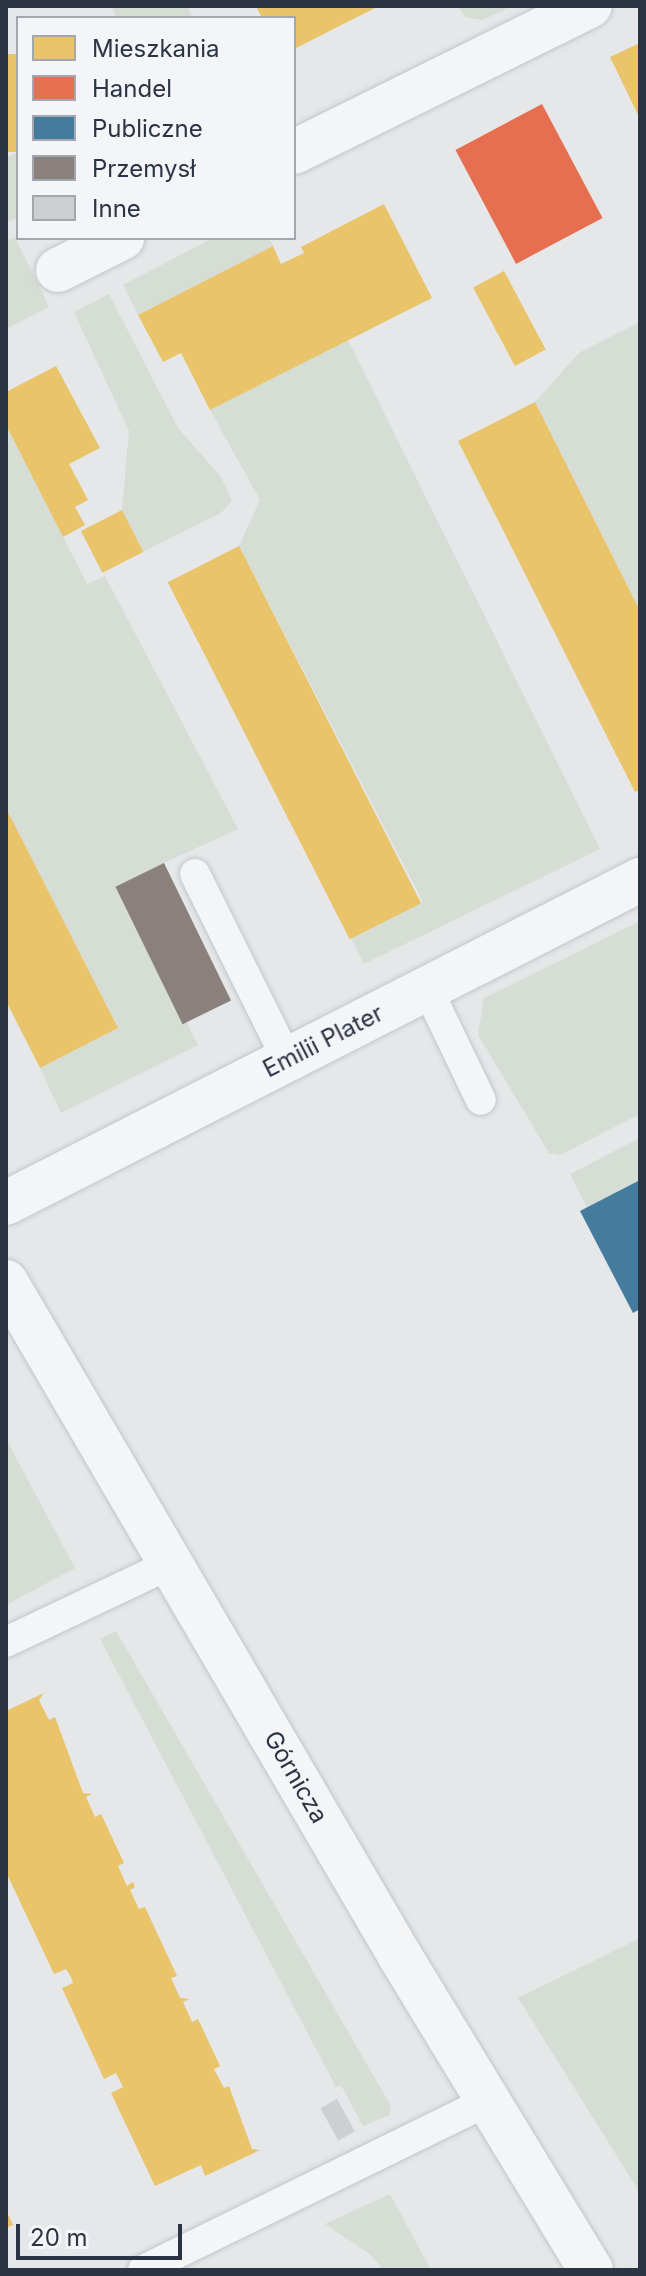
<!DOCTYPE html>
<html>
<head>
<meta charset="utf-8">
<style>
	body { margin:0 }
	#map { position:relative; width:646px; height:2276px; overflow:hidden; background:#e5e7e9; font-family:Inter,sans-serif }
	div>[style] { position:absolute }
	[style*='--x'] { left:calc(var(--x)*1px); top:calc(var(--y)*1px); width:calc(var(--w)*1px); rotate:calc(var(--a)*1deg) }
	.green>* { inset:0; background:#d5ddd5 }
	.homes>* { inset:0; background:#e9c46a; transform-origin:0 0 }
	.shops>* { inset:0; background:#e76f51; transform-origin:0 0 }
	.public>* { inset:0; background:#457b9d }
	.industry>* { inset:0; background:#8a817c; transform-origin:0 0 }
	.building>* { inset:0; background:#cdcfd1; transform-origin:0 0 }
	.roads { filter:drop-shadow(0 0 2px #c3c5c7) drop-shadow(0 0 2px #c3c5c7) }
	.service>* { height:30px; margin:-15px; padding:0 15px; transform-origin:15px; border-radius:15px; background:#f4f5f6 }
	.minor>* { height:44px; margin:-22px; padding:0 22px; transform-origin:22px; border-radius:22px; background:#f4f5f6 }
	span { translate:-50% -50%; white-space:nowrap; text-align:center; line-height:1.15; -webkit-text-stroke:8px #f3f5f8; paint-order:stroke }
	.street-label { font-size:24px; color:#2c3342 }
	.frame { position:absolute; inset:0; border:8px solid #2c3342; pointer-events:none }
	.legend { position:absolute; left:16px; top:16px; width:280px; height:224px; box-sizing:border-box; background:#f3f5f8; border:2px solid #a3a7af; margin:0; padding:10px 14px; list-style:none; font-size:24px; color:#2c3342 }
	.legend li { display:flex; align-items:center; gap:16px; height:40px }
	.legend b { width:40px; border:2px solid #a3a7af }
	.scale { position:absolute; left:16px; top:2224px; width:166px; height:36px; box-sizing:border-box; border:4px solid #2c3342; border-top:0; padding-left:10px; font-size:24px; line-height:28px; white-space:nowrap; color:#2c3342; -webkit-text-stroke:6px #f3f5f8; paint-order:stroke }
</style>
</head>
<body>
<div id="map">
	<div class="green">
		<i style="clip-path:polygon(111px 6px,187px 6px,193px 18px,117px 18px)"></i>
		<i style="clip-path:polygon(458px 6px,513px 6px,482px 20px,465px 17px)"></i>
		<i style="clip-path:polygon(18px 152px,18px 217px,6px 223px,6px 158px)"></i>
		<i style="clip-path:polygon(15px 237px,49px 307px,6px 329px,6px 241px)"></i>
		<i style="clip-path:polygon(213px 238px,269px 238px,273px 246px,138px 315px,123px 285px)"></i>
		<i style="clip-path:polygon(109px 294px,178px 428px,221px 477px,232px 501px,221px 513px,143px 552px,122px 510px,129px 431px,74px 312px)"></i>
		<i style="clip-path:polygon(640px 322px,640px 611px,535px 402px,579px 353px)"></i>
		<i style="clip-path:polygon(348px 340px,600px 849px,364px 964px,352px 939px,423px 902px,239px 546px,260px 500px,210px 410px)"></i>
		<i style="clip-path:polygon(6px 425px,87px 584px,105px 576px,238px 829px,164px 863px,186px 1021px,198px 1045px,61px 1113px,40px 1068px,118px 1028px,6px 808px)"></i>
		<i style="clip-path:polygon(640px 921px,640px 1114px,560px 1155px,549px 1153px,478px 1035px,484px 998px)"></i>
		<i style="clip-path:polygon(640px 1138px,640px 1180px,587px 1208px,570px 1174px)"></i>
		<i style="clip-path:polygon(6px 1439px,75px 1568px,6px 1605px)"></i>
		<i style="clip-path:polygon(116px 1631px,391px 2106px,389px 2115px,363px 2126px,341px 2085px,336px 2087px,100px 1639px)"></i>
		<i style="clip-path:polygon(640px 1938px,640px 2193px,518px 1998px)"></i>
		<i style="clip-path:polygon(390px 2194px,431px 2270px,383px 2270px,370px 2254px,325px 2224px)"></i>
	</div>
	<div class="homes">
		<i style="clip-path:polygon(256px 6px,379px 6px,294px 49px,294px 18px,262px 18px)"></i>
		<i style="clip-path:polygon(640px 43px,640px 119px,610px 57px)"></i>
		<i style="left:18px;top:54px;width:98px;height:14px;rotate:90deg"></i>
		<i style="clip-path:polygon(384px 204px,432px 298px,210px 410px,181px 353px,163px 362px,138px 315px,273px 246px,281px 264px,304px 253px,301px 247px)"></i>
		<i style="left:504px;top:271px;width:89px;height:35px;rotate:62deg"></i>
		<i style="clip-path:polygon(56px 366px,100px 448px,69px 464px,88px 500px,75px 507px,85px 525px,63px 537px,6px 425px,6px 392px)"></i>
		<i style="clip-path:polygon(535px 402px,640px 611px,640px 789px,635px 792px,458px 441px)"></i>
		<i style="left:122px;top:510px;width:47px;height:46px;rotate:63deg"></i>
		<i style="left:239px;top:546px;width:401px;height:80px;rotate:63deg"></i>
		<i style="clip-path:polygon(6px 808px,118px 1028px,40px 1068px,6px 1001px)"></i>
		<i style="clip-path:polygon(44px 1693px,39px 1700px,49px 1720px,55px 1717px,83px 1793px,92px 1794px,86px 1797px,95px 1817px,101px 1814px,124px 1863px,118px 1866px,127px 1886px,133px 1882px,135px 1887px,130px 1890px,139px 1909px,145px 1907px,177px 1976px,171px 1978px,180px 1998px,189px 1999px,183px 2002px,192px 2022px,198px 2019px,220px 2066px,214px 2069px,224px 2088px,229px 2086px,252px 2149px,260px 2150px,205px 2176px,201px 2165px,155px 2186px,111px 2093px,123px 2087px,116px 2073px,104px 2079px,62px 1988px,73px 1983px,71px 1977px,66px 1969px,54px 1974px,6px 1872px,6px 1711px)"></i>
		<i style="clip-path:polygon(6px 2210px,13px 2225px,6px 2228px)"></i>
	</div>
	<div class="shops">
		<i style="left:542px;top:104px;width:129px;height:98px;rotate:62deg"></i>
	</div>
	<div class="public">
		<i style="clip-path:polygon(640px 1180px,640px 1309px,633px 1313px,580px 1211px)"></i>
	</div>
	<div class="industry">
		<i style="left:164px;top:863px;width:153px;height:54px;rotate:64deg"></i>
	</div>
	<div class="building">
		<i style="left:337px;top:2099px;width:37px;height:19px;rotate:61deg"></i>
	</div>
	<div class="roads">
		<div class="service">
			<i style="--x:195;--y:874;--w:207;--a:63.6"></i>
			<i style="--x:427;--y:988;--w:124;--a:64.3"></i>
			<i style="--x:6;--y:1642;--w:184;--a:-25.4"></i>
			<i style="--x:143;--y:2270;--w:384;--a:-26.1"></i>
		</div>
		<div class="minor">
			<i style="--x:294;--y:152;--w:330;--a:-26.3"></i>
			<i style="--x:58;--y:270;--w:72;--a:-26.6"></i>
			<i style="--x:6;--y:1203;--w:712;--a:-27"></i>
			<i style="--x:6;--y:1282;--w:781;--a:59.69"></i>
			<i style="--x:400;--y:1956;--w:368;--a:58.7"></i>
		</div>
	</div>
	<div class="street-label">
		<span style="left:323px;top:1041px;rotate:-27deg">Emilii Plater</span>
		<span style="left:296px;top:1777px;rotate:60deg">Górnicza</span>
	</div>
	<div class="frame"></div>
	<ul class="legend">
	<li><b style="height:22px;background:#e9c46a"></b>Mieszkania</li>
	<li><b style="height:22px;background:#e76f51"></b>Handel</li>
	<li><b style="height:22px;background:#457b9d"></b>Publiczne</li>
	<li><b style="height:22px;background:#8a817c"></b>Przemysł</li>
	<li><b style="height:22px;background:#cdcfd1"></b>Inne</li>
	</ul>
	<div class="scale">20 m</div>
</div>
</body>
</html>
